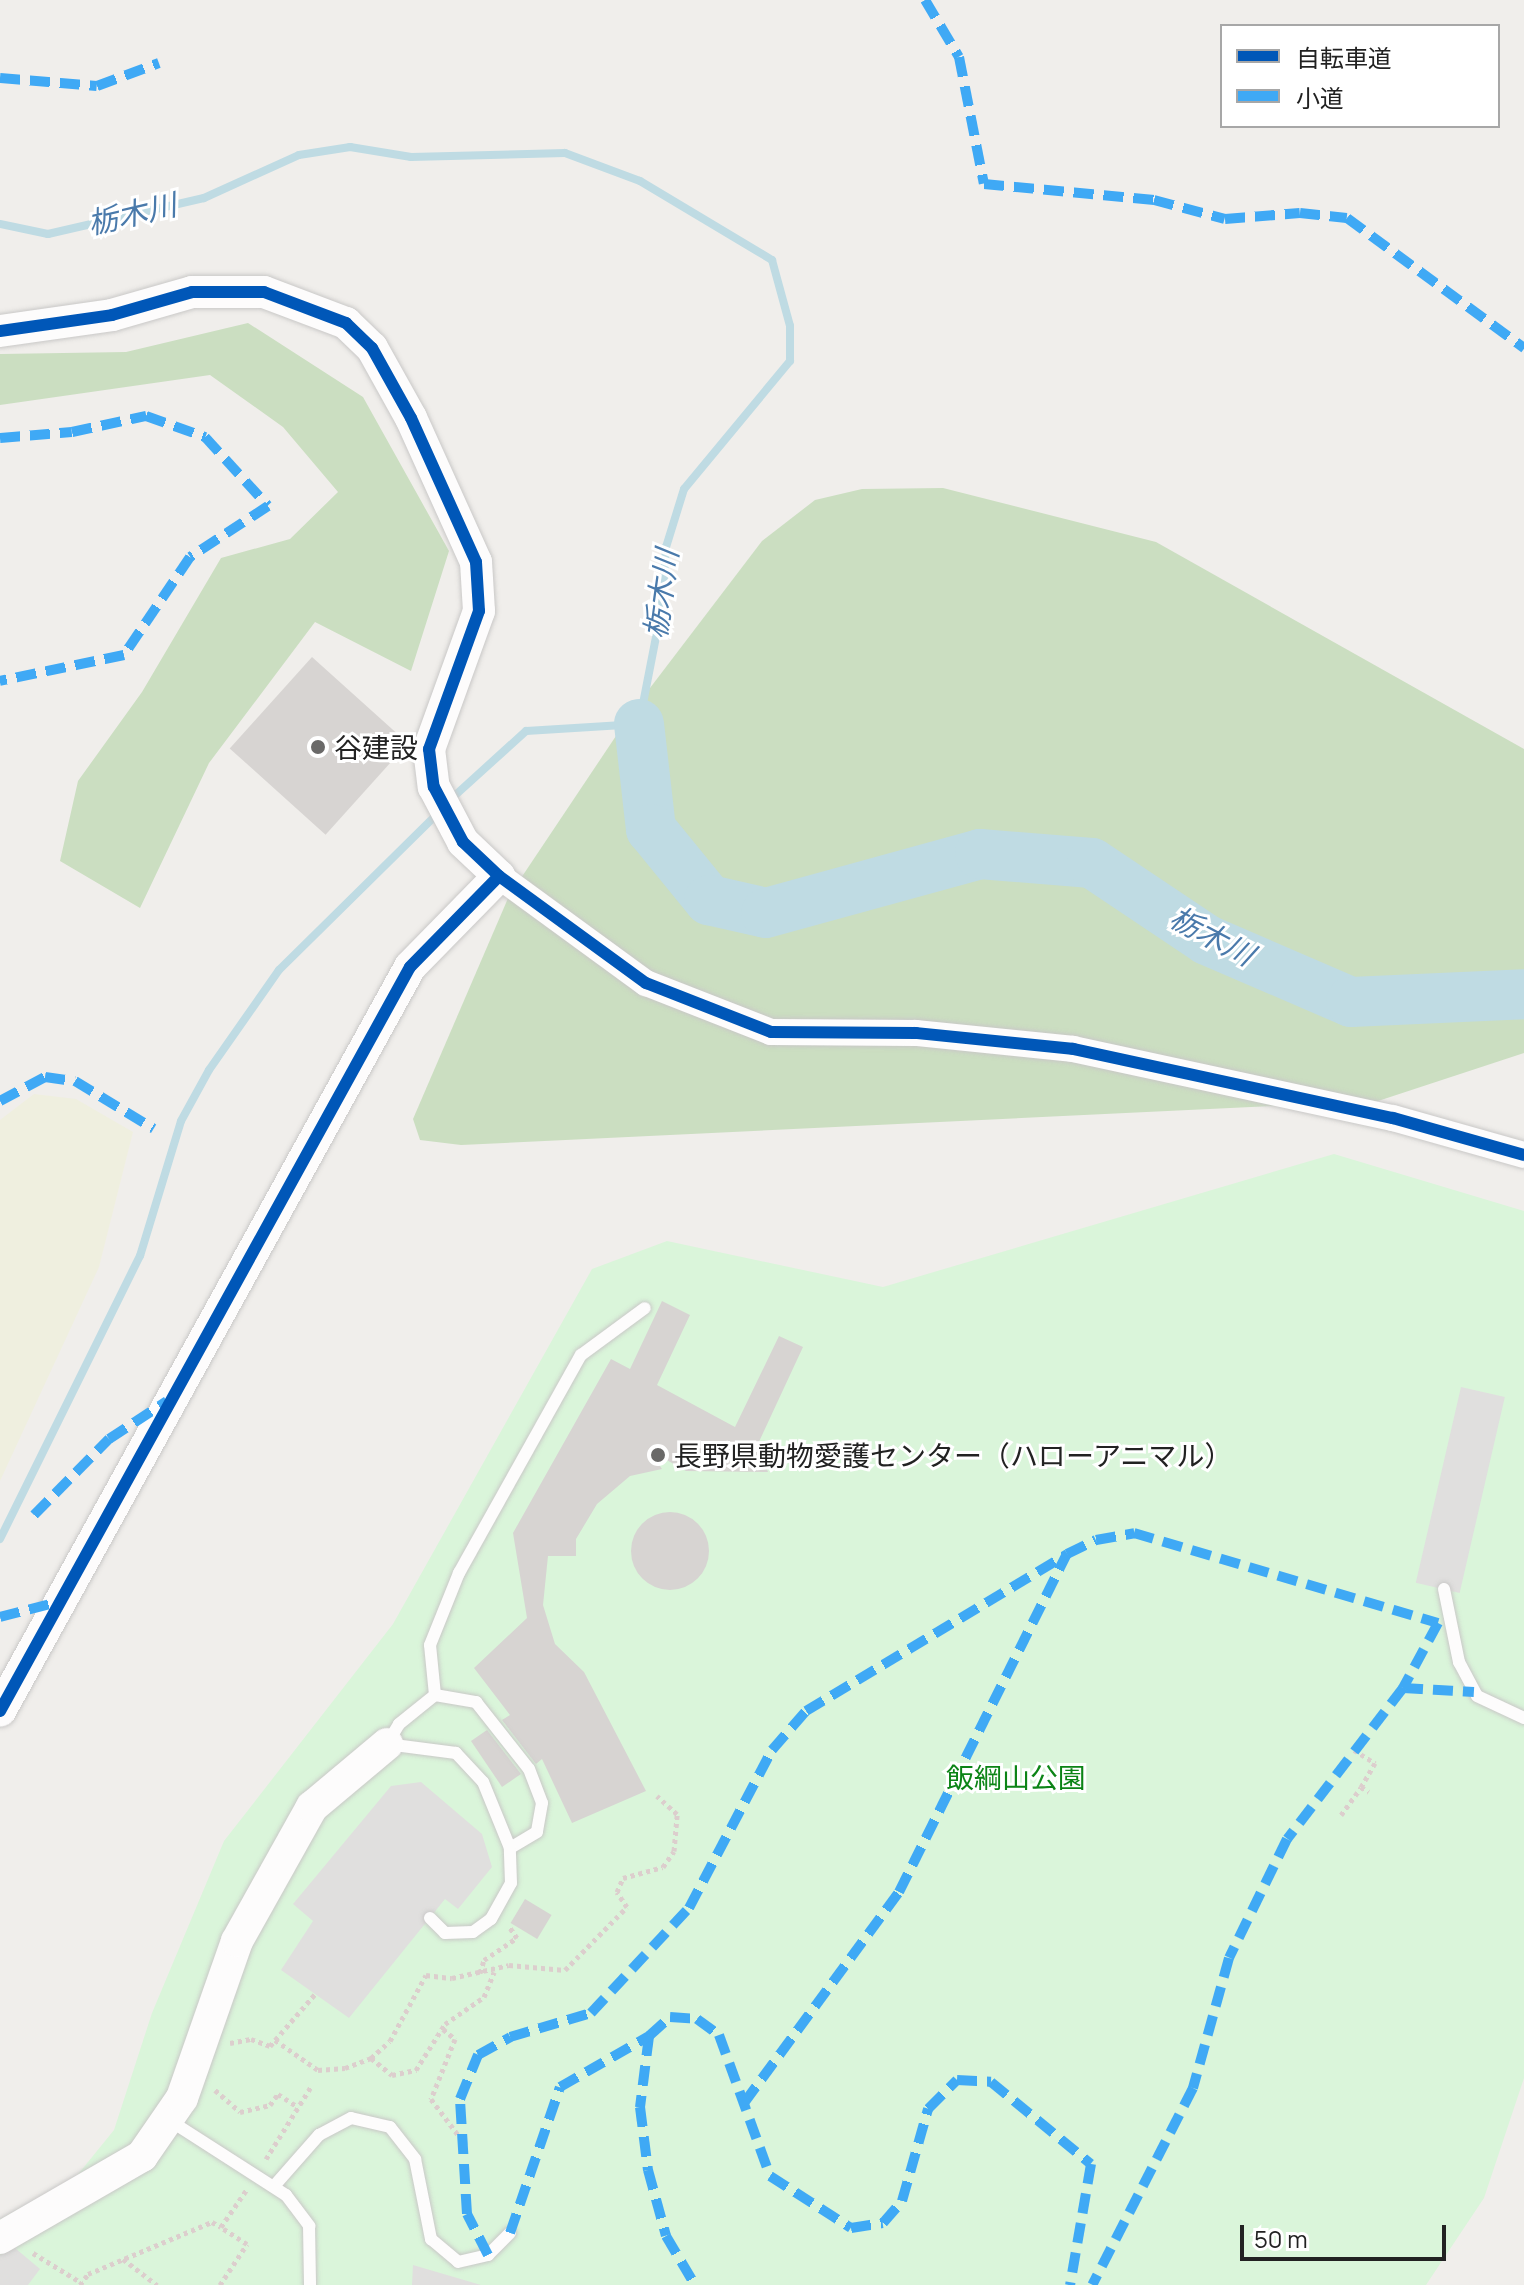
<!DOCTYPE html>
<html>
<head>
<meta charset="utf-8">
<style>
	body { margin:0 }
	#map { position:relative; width:1524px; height:2285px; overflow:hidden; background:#f0eeeb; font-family:Manrope,"Noto Sans JP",sans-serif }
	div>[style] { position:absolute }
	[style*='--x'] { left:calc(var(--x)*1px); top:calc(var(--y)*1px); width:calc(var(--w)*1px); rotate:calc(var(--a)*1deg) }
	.farmland>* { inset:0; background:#efefdf }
	.forest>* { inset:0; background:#cbdec1 }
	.park>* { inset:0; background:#daf5da }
	.parking>* { inset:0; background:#e0dfde; transform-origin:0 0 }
	.stream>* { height:8px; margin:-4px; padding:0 4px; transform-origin:4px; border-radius:4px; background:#bfdbe3 }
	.river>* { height:50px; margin:-25px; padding:0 25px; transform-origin:25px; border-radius:25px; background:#bfdbe3 }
	.building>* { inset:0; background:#d7d4d2; transform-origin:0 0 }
	.round { border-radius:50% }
	.path>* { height:5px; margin-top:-2.5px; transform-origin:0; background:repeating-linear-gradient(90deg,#dccecd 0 4px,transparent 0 8px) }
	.roads { filter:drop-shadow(0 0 2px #c9c8c7) drop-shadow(0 0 2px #c9c8c7) }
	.service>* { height:12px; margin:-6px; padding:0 6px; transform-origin:6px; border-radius:6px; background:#fdfcfc }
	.minor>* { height:26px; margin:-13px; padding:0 13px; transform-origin:13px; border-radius:13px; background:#fdfcfc }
	.tertiary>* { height:32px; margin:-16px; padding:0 16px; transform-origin:16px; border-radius:16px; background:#fdfcfc }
	.quiet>* { height:10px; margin-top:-5px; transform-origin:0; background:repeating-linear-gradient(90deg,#3fa9f5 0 20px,transparent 0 30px) }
	.cycleway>* { height:12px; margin:-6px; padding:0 6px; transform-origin:6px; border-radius:6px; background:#0057b8 }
	.dots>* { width:22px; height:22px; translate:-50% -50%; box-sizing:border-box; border:4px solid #fff; border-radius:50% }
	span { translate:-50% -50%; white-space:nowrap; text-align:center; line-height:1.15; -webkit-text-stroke:6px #fff; paint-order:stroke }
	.poi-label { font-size:28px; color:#222 }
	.left { translate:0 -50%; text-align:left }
	.park-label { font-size:28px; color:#0c8416 }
	.water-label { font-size:30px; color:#4a7aab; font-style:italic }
	.legend { position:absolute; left:1220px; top:24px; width:280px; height:104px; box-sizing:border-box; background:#fff; border:2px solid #a7a7a7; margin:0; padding:10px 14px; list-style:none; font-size:24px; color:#222 }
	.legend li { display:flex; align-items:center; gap:16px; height:40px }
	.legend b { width:40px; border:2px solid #a7a7a7 }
	.scale { position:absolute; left:1240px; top:2225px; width:206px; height:36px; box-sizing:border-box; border:4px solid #222; border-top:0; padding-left:10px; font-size:24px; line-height:28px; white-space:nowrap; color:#222; -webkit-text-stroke:6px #fff; paint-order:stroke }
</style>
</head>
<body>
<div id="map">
	<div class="farmland">
		<i style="clip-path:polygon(34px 1094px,76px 1099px,133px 1132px,99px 1267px,0 1481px,0 1120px)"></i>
	</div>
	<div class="forest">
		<i style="clip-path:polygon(248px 323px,363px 397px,449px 551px,411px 671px,315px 622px,209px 763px,140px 908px,60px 861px,78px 781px,142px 692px,221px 558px,290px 539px,338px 492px,283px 427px,210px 375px,0 405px,0 354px,126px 352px)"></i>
		<i style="clip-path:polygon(943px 488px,1156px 542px,1524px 749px,1524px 1053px,1378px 1101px,461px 1145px,420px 1140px,413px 1119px,509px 896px,634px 709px,762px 541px,815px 500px,862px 489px)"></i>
	</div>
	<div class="park">
		<i style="clip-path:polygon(1334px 1154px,1524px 1211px,1524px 2078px,1484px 2198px,1426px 2285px,0 2285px,0 2219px,75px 2178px,114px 2130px,152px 2013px,224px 1841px,393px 1624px,592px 1269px,667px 1241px,883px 1287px)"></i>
	</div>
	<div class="parking">
		<i style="left:1461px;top:1387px;width:45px;height:201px;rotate:13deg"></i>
		<i style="clip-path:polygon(421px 1782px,482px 1834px,492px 1867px,458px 1909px,445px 1899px,349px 2018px,281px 1970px,313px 1921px,293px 1904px,391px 1786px)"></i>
		<i style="clip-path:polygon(15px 2248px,40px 2269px,28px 2285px,0 2285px,0 2255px)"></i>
		<i style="clip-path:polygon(413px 2265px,481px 2285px,412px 2285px)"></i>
	</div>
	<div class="stream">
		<i style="--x:0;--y:224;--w:49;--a:11.8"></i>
		<i style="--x:48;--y:234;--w:160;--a:-13"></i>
		<i style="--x:204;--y:198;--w:104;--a:-24.4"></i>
		<i style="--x:299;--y:155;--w:52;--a:-8.9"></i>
		<i style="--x:350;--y:147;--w:62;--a:9.3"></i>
		<i style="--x:411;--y:157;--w:154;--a:-1.5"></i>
		<i style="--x:565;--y:153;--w:80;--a:20.5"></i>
		<i style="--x:640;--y:181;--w:154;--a:30.9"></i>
		<i style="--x:772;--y:260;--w:68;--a:74.7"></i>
		<i style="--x:790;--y:326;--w:35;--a:90"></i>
		<i style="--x:790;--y:361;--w:166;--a:129.6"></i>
		<i style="--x:684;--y:489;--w:61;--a:107.2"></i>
		<i style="--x:666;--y:547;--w:59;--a:93.9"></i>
		<i style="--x:662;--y:606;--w:120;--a:101"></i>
		<i style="--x:639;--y:724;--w:113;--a:176.5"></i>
		<i style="--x:526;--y:731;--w:101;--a:137.8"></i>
		<i style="--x:0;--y:1539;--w:316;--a:-63.7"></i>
		<i style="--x:140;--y:1256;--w:141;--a:-73.1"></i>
		<i style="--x:181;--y:1121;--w:58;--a:-61.2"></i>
		<i style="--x:209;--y:1070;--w:122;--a:-55"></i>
		<i style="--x:279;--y:970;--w:225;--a:-44.6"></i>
	</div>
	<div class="river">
		<i style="--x:639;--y:724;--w:106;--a:83.5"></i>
		<i style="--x:651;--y:829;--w:92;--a:50.8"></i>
		<i style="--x:709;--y:900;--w:58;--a:12.8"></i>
		<i style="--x:766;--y:913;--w:222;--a:-15.4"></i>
		<i style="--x:980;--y:854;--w:112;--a:4.6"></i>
		<i style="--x:1092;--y:863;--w:138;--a:33.8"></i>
		<i style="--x:1207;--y:940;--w:157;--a:23.3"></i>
		<i style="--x:1351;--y:1002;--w:173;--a:-2.6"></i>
	</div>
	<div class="building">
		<i style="left:312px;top:657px;width:129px;height:123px;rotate:42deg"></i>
		<i style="clip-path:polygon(662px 1301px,690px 1315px,657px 1385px,735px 1427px,779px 1336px,803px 1347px,757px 1446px,768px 1472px,686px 1471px,649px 1450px,662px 1469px,630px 1476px,597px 1504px,576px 1539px,576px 1556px,548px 1556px,543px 1605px,555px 1644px,584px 1672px,646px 1791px,572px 1823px,542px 1759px,536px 1764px,502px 1720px,510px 1715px,474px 1668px,527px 1618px,513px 1533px,611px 1359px,630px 1369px)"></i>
		<i class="round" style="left:631px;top:1512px;width:78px;height:78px"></i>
		<i style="clip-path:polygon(487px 1730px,521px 1774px,502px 1787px,471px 1741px)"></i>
		<i style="left:525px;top:1899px;width:31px;height:28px;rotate:31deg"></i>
	</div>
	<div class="path">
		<i style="--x:1354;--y:1750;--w:25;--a:32"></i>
		<i style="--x:1375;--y:1763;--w:28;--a:120"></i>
		<i style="--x:1361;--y:1787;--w:9;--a:32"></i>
		<i style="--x:1341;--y:1815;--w:34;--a:-54"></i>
		<i style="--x:480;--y:1973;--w:14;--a:-73"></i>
		<i style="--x:484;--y:1960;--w:40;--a:-34"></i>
		<i style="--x:517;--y:1938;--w:14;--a:-124"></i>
		<i style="--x:443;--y:2029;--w:16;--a:40"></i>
		<i style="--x:455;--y:2039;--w:65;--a:111.8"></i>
		<i style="--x:431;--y:2099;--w:51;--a:52.9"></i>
		<i style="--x:275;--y:2040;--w:52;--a:34.9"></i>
		<i style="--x:318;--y:2070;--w:27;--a:-4"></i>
		<i style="--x:345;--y:2068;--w:28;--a:-21"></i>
		<i style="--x:371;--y:2058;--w:25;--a:-42"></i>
		<i style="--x:390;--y:2041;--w:75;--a:-61.4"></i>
		<i style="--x:426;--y:1975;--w:26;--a:7"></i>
		<i style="--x:452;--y:1978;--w:58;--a:-12.8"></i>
		<i style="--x:509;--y:1965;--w:56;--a:5.1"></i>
		<i style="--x:565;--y:1970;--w:88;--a:-45.5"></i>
		<i style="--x:627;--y:1907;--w:18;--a:-124"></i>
		<i style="--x:617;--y:1892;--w:15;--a:-67"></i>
		<i style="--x:623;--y:1878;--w:41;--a:-15.4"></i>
		<i style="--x:663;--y:1867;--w:19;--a:-55"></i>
		<i style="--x:674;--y:1851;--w:37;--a:-85"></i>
		<i style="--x:677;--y:1814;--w:27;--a:-138"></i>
		<i style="--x:230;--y:2043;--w:21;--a:-11"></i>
		<i style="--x:251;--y:2039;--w:20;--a:20"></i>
		<i style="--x:270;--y:2046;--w:69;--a:-49.1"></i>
		<i style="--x:371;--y:2058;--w:27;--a:39"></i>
		<i style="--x:392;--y:2075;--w:25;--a:-12"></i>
		<i style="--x:416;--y:2070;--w:54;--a:-57.8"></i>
		<i style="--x:445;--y:2024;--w:47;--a:-34.7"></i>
		<i style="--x:484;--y:1997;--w:27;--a:-68"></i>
		<i style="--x:215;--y:2090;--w:33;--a:41"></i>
		<i style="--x:240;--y:2112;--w:31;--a:-13"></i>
		<i style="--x:270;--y:2105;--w:14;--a:-54"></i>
		<i style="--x:278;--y:2094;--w:24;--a:33"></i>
		<i style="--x:266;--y:2159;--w:87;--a:-58.1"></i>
		<i style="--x:33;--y:2253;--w:57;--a:31.5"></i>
		<i style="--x:123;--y:2259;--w:43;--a:37.4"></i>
		<i style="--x:80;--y:2285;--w:14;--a:-54"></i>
		<i style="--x:88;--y:2274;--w:134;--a:-22.8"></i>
		<i style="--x:212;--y:2222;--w:10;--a:29"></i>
		<i style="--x:221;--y:2227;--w:46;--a:-55.6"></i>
		<i style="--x:220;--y:2285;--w:49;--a:-56.6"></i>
		<i style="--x:247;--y:2244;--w:31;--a:-147"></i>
	</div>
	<div class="roads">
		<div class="service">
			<i style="--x:1444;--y:1589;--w:75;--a:78.4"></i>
			<i style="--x:1459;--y:1662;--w:38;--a:62"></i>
			<i style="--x:1477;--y:1696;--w:52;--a:25.1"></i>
			<i style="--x:435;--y:1695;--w:42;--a:9.7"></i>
			<i style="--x:476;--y:1702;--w:85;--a:51.7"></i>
			<i style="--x:529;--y:1769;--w:36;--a:69"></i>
			<i style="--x:542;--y:1803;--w:29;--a:100"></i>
			<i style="--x:537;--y:1832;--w:31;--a:149"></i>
			<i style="--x:430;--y:1918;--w:21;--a:45"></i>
			<i style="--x:445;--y:1933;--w:28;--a:-2"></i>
			<i style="--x:473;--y:1932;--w:22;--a:-36"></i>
			<i style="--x:491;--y:1919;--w:41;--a:-60.9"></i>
			<i style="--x:511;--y:1883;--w:35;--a:-92"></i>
			<i style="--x:510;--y:1848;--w:71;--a:-112.2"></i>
			<i style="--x:483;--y:1782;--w:40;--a:-133"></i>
			<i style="--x:456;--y:1753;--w:70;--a:-172.6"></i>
			<i style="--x:387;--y:1744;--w:23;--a:-59"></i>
			<i style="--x:399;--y:1724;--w:46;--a:-38.9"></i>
			<i style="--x:435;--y:1695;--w:50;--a:-95.7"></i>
			<i style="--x:430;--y:1645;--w:78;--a:-68.1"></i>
			<i style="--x:459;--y:1573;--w:250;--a:-60.8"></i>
			<i style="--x:581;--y:1355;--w:79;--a:-36.3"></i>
			<i style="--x:169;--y:2120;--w:139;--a:32.7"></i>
			<i style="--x:286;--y:2195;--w:39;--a:53"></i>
			<i style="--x:309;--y:2226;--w:59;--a:89"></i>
			<i style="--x:275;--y:2185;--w:67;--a:-48.7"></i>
			<i style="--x:319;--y:2135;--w:36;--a:-28"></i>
			<i style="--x:351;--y:2118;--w:40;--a:13"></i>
			<i style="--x:390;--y:2127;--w:41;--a:52"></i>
			<i style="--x:415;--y:2159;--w:82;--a:78.7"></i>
			<i style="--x:431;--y:2239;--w:35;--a:40"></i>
			<i style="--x:458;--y:2262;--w:31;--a:-13"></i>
			<i style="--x:488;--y:2255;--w:31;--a:-45"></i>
		</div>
		<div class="minor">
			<i style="--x:499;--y:876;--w:182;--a:36.1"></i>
			<i style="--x:646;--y:983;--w:134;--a:21.4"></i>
			<i style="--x:771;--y:1032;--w:145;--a:0.4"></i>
			<i style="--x:916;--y:1033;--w:158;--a:5.8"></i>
			<i style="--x:1073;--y:1049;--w:327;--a:12.2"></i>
			<i style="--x:1393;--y:1118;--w:136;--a:15.8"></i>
		</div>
		<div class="tertiary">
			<i style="--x:0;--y:331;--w:113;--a:-8.1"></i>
			<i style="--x:112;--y:315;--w:83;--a:-16"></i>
			<i style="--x:192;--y:292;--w:72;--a:0"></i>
			<i style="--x:264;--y:292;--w:88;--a:20.7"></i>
			<i style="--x:346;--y:323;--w:36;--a:44"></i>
			<i style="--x:372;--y:348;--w:80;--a:60.9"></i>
			<i style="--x:411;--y:418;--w:158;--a:65.7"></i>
			<i style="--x:476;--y:562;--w:49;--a:86.5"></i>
			<i style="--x:479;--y:611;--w:147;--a:109.9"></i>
			<i style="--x:429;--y:749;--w:38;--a:83"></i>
			<i style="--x:434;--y:787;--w:62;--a:62.2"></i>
			<i style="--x:463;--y:842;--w:50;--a:43.4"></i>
			<i style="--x:499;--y:876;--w:127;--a:134.4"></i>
			<i style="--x:410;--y:967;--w:849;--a:118.86"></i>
			<i style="--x:0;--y:2238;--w:164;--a:-30"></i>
			<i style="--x:142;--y:2156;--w:70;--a:-55.4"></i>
			<i style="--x:182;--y:2098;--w:166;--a:-70.7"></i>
			<i style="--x:237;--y:1941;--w:154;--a:-60.8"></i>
			<i style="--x:312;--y:1807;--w:98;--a:-40"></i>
		</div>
	</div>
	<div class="quiet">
		<i style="--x:925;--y:0;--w:66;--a:59.2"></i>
		<i style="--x:959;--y:57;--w:129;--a:78.9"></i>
		<i style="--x:984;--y:184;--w:171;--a:5.4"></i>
		<i style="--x:1154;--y:200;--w:73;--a:15"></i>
		<i style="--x:1225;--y:219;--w:75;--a:-4.6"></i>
		<i style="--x:1300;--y:213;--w:47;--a:6.1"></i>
		<i style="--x:1347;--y:218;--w:220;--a:36.3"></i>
		<i style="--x:0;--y:78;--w:97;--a:4.7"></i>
		<i style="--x:97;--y:86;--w:66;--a:-20.4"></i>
		<i style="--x:0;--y:438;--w:72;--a:-4.8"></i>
		<i style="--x:72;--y:432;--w:76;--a:-12.2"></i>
		<i style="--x:146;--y:416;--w:63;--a:19.6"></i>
		<i style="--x:205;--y:437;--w:93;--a:47.6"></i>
		<i style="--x:268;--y:506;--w:93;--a:146.8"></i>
		<i style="--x:190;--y:557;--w:118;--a:124"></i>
		<i style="--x:124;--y:655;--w:127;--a:168.2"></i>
		<i style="--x:0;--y:1101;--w:51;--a:-28.1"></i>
		<i style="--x:45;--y:1077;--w:30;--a:8"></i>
		<i style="--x:75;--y:1081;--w:92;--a:31.3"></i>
		<i style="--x:34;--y:1515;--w:107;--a:-45.4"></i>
		<i style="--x:109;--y:1439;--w:69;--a:-33.2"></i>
		<i style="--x:0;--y:1617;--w:64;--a:-14.5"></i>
		<i style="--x:1403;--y:1688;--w:71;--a:3.2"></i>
		<i style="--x:649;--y:2036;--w:72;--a:97.2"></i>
		<i style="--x:640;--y:2107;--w:64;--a:82.8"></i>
		<i style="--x:648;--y:2170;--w:68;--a:74.7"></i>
		<i style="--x:666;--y:2236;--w:57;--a:59.4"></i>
		<i style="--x:744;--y:2103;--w:262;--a:-53.7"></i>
		<i style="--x:899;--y:1892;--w:377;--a:-63.6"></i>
		<i style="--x:510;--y:2233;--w:154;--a:-71.1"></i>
		<i style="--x:560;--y:2087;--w:103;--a:-29.8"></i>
		<i style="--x:649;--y:2036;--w:28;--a:-42"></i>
		<i style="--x:670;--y:2017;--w:27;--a:4"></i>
		<i style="--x:697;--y:2019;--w:27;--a:36"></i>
		<i style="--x:719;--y:2035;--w:150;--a:70.1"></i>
		<i style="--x:770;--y:2176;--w:96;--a:32.7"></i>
		<i style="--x:851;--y:2228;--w:32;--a:-9"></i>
		<i style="--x:883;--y:2223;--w:29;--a:-49"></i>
		<i style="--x:902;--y:2201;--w:96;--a:-74.2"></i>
		<i style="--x:928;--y:2109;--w:41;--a:-45"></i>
		<i style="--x:957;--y:2080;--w:34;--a:3"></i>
		<i style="--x:991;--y:2082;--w:129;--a:39.4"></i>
		<i style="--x:1091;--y:2164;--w:123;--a:99.8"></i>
		<i style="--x:488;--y:2255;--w:46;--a:-117.1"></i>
		<i style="--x:467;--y:2214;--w:115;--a:-93.5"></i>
		<i style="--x:460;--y:2099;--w:48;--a:-67.8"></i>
		<i style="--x:478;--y:2055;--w:37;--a:-29"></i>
		<i style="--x:510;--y:2037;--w:84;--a:-16.5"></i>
		<i style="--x:591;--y:2013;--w:144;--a:-47"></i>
		<i style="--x:689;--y:1908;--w:178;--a:-62.3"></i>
		<i style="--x:772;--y:1750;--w:52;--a:-48.9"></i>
		<i style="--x:806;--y:1711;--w:305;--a:-31"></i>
		<i style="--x:1067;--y:1554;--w:32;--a:-26"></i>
		<i style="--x:1096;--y:1540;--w:39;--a:-10"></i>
		<i style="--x:1134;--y:1533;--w:317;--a:16.5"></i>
		<i style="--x:1438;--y:1623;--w:74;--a:118.3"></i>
		<i style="--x:1403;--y:1688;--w:190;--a:127.5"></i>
		<i style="--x:1287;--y:1839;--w:132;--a:116"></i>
		<i style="--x:1229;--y:1958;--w:135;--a:105.5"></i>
		<i style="--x:1193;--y:2088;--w:221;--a:117.1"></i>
	</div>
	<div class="cycleway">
		<i style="--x:0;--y:331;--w:113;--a:-8.1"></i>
		<i style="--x:112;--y:315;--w:83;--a:-16"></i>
		<i style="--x:192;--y:292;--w:72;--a:0"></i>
		<i style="--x:264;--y:292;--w:88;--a:20.7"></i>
		<i style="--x:346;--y:323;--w:36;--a:44"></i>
		<i style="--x:372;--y:348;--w:80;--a:60.9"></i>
		<i style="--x:411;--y:418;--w:158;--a:65.7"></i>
		<i style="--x:476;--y:562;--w:49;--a:86.5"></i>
		<i style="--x:479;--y:611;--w:147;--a:109.9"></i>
		<i style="--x:429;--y:749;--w:38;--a:83"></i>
		<i style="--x:434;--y:787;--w:62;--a:62.2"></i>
		<i style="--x:463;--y:842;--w:50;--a:43.4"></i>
		<i style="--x:499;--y:876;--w:182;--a:36.1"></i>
		<i style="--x:646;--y:983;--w:134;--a:21.4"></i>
		<i style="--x:771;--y:1032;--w:145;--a:0.4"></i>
		<i style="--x:916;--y:1033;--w:158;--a:5.8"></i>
		<i style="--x:1073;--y:1049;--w:327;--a:12.2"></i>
		<i style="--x:1393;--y:1118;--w:136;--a:15.8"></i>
		<i style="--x:0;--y:1711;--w:849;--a:-61.14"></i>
		<i style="--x:410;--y:967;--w:127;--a:-45.6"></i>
	</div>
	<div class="dots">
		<i style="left:318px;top:747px;background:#6a6968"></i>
		<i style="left:658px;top:1455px;background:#6a6968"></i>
	</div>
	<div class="poi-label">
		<span class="left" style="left:334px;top:747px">谷建設</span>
		<span class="left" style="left:674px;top:1455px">長野県動物愛護センター（ハローアニマル）</span>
	</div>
	<div class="park-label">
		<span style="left:1016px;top:1777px">飯綱山公園</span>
	</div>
	<div class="water-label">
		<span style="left:132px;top:214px;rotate:-13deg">栃木川</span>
		<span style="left:661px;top:594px;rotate:-82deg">栃木川</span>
		<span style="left:1212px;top:936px;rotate:28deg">栃木川</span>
	</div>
	<ul class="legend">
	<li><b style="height:10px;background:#0057b8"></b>自転車道</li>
	<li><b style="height:10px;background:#3fa9f5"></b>小道</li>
	</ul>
	<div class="scale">50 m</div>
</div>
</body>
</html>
